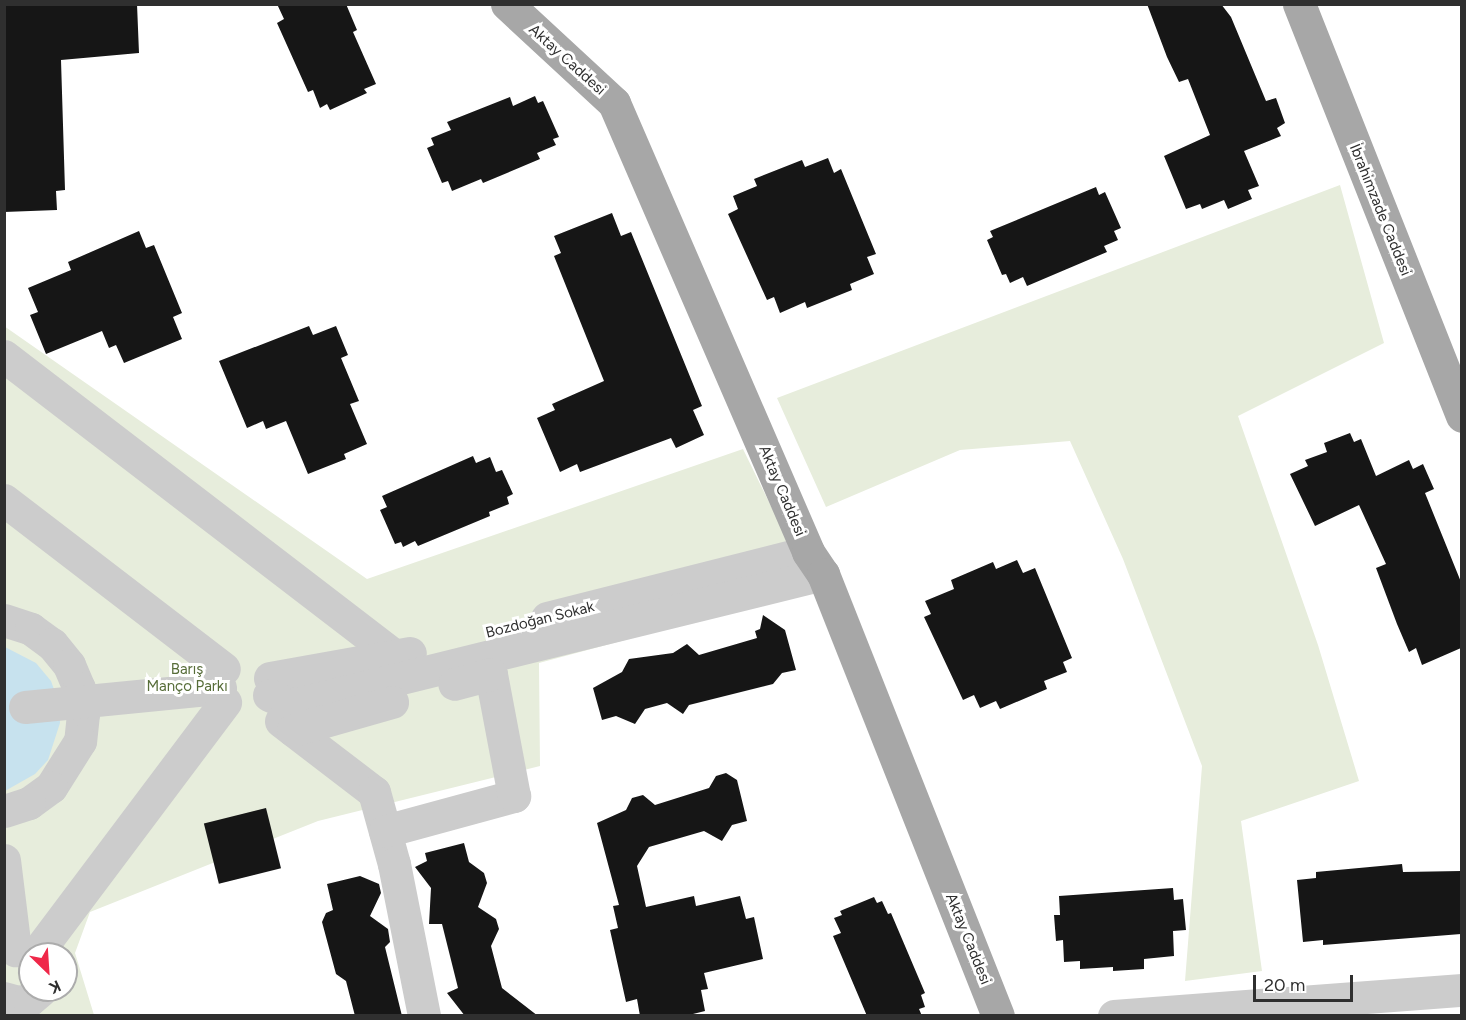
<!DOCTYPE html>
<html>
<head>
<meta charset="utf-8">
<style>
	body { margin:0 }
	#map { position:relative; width:1466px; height:1020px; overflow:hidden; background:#fff; font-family:Figtree,sans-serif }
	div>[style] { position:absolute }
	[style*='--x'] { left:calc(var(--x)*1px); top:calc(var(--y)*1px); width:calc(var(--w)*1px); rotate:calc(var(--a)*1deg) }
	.green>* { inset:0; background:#e7eddc }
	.water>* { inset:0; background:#c7e2ee }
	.building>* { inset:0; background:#161616; transform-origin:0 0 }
	.minor>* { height:33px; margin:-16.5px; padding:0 16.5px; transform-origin:16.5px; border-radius:16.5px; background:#ccc }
	.major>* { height:33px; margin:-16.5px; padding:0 16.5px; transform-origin:16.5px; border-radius:16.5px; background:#a7a7a7 }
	span { translate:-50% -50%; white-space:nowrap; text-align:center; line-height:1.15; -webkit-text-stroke:6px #fff; paint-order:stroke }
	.street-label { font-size:15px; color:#2f2f2f }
	.park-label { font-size:15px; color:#576d39 }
	.frame { position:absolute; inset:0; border:6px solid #2f2f2f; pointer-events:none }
	.north { position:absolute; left:18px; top:942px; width:60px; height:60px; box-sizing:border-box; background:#fff; border:2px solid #acacac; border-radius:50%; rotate:155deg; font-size:16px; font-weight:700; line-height:24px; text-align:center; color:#2f2f2f }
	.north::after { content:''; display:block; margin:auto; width:21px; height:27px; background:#ef2849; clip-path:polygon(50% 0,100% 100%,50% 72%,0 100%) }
	.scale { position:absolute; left:1253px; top:975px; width:100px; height:27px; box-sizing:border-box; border:3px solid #2f2f2f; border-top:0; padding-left:8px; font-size:18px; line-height:21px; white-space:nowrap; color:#2f2f2f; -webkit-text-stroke:4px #fff; paint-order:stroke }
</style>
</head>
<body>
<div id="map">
	<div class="green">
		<i style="clip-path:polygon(1340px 185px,1384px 343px,1238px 416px,1318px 645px,1359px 781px,1241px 821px,1262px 971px,1185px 981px,1202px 766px,1123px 559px,1070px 441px,960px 450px,826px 507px,777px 398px)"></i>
		<i style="clip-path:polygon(evenodd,4px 326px,367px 579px,743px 449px,812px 590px,539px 663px,540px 766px,318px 821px,90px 912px,75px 953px,94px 1015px,5px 1015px,4px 326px,30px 954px,66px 954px,66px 990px,30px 990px,30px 954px)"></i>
	</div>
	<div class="water">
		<i style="clip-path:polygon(5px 647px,36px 663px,51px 681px,59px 703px,60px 723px,48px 760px,35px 774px,5px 791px)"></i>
	</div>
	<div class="building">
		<i style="clip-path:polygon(4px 4px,137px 4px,139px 53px,61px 60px,65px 190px,56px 191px,57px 210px,4px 212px)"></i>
		<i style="clip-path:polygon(277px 4px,346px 4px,357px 30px,353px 32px,376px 84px,364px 89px,367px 93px,330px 110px,327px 104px,320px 108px,313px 90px,308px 92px,277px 23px,284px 19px)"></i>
		<i style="clip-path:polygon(1147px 4px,1221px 4px,1231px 17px,1266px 101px,1276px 98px,1285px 123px,1277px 128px,1281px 136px,1244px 151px,1259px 186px,1248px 190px,1252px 199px,1228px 209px,1224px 200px,1202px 209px,1200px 204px,1186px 209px,1164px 156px,1210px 135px,1188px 79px,1179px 82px,1167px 57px)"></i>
		<i style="clip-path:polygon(535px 96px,538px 103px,543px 101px,559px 137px,553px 139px,556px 145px,537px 153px,540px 159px,483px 183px,481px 179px,452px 191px,448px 181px,442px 183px,427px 148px,434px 145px,431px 138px,451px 130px,447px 122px,510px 97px,513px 106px)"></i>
		<i style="clip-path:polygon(828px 158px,834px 173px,841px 169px,876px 254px,867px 257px,874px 274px,850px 284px,852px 290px,807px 308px,805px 302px,780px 313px,774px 297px,767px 300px,728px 214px,738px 209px,733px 196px,757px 186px,754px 179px,802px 160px,805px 167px)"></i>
		<i style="clip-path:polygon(1096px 187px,1099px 195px,1105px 192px,1121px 228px,1114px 231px,1118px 240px,1104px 246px,1107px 252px,1027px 286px,1023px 277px,1010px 283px,1006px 274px,1002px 275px,987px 240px,993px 237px,990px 231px)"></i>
		<i style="clip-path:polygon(612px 213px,621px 236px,631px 232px,702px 406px,693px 410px,704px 435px,676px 448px,671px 438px,580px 472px,577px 464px,560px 472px,537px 418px,555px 410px,552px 404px,604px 381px,554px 256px,561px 253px,554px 236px)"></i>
		<i style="clip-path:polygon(139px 231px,146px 248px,154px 245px,182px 313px,173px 317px,182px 339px,124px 363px,116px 345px,109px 348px,102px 331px,46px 354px,30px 315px,38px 312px,28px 288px,71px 270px,68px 262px)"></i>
		<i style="clip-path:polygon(309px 326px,313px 335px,336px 326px,348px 355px,341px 358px,359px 401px,350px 404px,367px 444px,344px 454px,346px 459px,308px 474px,286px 421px,266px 429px,263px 421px,247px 428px,219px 361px)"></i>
		<i style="clip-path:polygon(1350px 433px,1354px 442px,1361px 439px,1376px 476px,1409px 460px,1413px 469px,1423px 464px,1434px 489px,1425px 493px,1461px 582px,1461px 648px,1422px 665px,1416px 648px,1409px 652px,1397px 624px,1376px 568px,1386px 564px,1359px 505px,1315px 526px,1290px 474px,1308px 466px,1305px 460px,1327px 452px,1324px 443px)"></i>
		<i style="clip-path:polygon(473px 456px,476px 463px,490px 457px,496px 472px,502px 470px,513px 494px,507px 497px,509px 504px,489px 512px,490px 516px,418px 546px,415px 541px,403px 547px,401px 542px,395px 544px,380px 510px,387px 507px,382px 496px)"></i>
		<i style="clip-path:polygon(1017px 560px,1023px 573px,1035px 568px,1072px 658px,1063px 662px,1067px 672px,1044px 681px,1047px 689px,1000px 709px,996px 701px,980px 708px,974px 695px,963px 700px,924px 617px,931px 614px,925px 601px,954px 589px,951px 580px,993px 562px,996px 569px)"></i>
		<i style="clip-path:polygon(763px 615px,785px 630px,796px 670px,782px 673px,773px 684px,689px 705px,683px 714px,667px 703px,645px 709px,635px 724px,616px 716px,602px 720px,593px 688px,622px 672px,629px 659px,673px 653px,687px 644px,699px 655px,757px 638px,755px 631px,760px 629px)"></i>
		<i style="clip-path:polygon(726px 773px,737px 780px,747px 821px,732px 825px,722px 841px,704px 831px,649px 847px,637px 866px,646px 907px,694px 896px,696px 906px,740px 896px,746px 919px,754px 917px,763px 959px,704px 973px,708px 989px,701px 990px,705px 1011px,685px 1016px,640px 1016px,637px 999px,626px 1002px,610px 930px,618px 928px,613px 906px,619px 905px,597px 823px,626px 810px,632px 798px,643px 795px,655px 805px,709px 788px,716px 776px)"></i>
		<i style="left:266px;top:808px;width:62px;height:64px;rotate:76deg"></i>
		<i style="clip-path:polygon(464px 843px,469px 862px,484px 873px,487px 883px,478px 907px,496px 919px,499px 929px,491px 946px,502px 988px,538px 1016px,465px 1016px,447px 993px,458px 988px,442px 924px,429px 924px,431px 888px,415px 867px,427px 861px,425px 853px)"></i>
		<i style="clip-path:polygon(1402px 864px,1403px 872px,1461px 871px,1461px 934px,1323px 945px,1323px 940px,1303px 942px,1297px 880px,1316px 878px,1316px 872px)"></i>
		<i style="clip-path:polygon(360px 876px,379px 884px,381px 893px,370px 916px,388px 929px,390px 942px,385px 947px,402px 1016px,355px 1016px,346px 981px,336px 974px,322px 922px,326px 913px,333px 910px,327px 884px)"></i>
		<i style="clip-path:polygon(1173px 888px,1174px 900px,1183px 899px,1186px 930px,1173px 931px,1174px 956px,1144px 959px,1144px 969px,1113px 971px,1113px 967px,1080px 969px,1080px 961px,1064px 962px,1063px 940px,1056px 941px,1054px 915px,1060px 915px,1059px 896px)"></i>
		<i style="clip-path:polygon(874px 897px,877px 903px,882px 901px,888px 914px,891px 913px,925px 993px,921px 995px,925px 1007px,919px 1009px,922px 1016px,867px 1016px,833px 936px,841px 933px,834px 918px,842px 915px,840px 911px)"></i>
	</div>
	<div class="minor">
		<i style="--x:4;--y:356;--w:494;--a:37.5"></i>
		<i style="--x:4;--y:500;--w:277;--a:37.5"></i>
		<i style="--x:547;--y:618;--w:269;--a:-14.2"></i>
		<i style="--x:4;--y:620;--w:28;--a:18"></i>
		<i style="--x:31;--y:629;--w:26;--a:36"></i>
		<i style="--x:52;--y:644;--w:27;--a:51"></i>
		<i style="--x:69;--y:665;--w:25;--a:67"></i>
		<i style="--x:79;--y:688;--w:26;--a:81"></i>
		<i style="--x:83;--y:714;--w:27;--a:96"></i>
		<i style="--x:80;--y:741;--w:54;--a:122.2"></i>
		<i style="--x:51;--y:787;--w:27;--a:144"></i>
		<i style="--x:29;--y:803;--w:26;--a:162"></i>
		<i style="--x:270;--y:678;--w:142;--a:-10.1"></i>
		<i style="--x:269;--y:695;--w:25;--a:23"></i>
		<i style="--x:292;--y:705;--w:547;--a:-13.86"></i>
		<i style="--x:25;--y:707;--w:196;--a:-5.6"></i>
		<i style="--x:281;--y:721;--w:117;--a:37.4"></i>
		<i style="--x:374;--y:792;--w:75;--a:74.5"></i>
		<i style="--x:394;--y:864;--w:155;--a:78.8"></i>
		<i style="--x:293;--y:730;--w:103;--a:-15.8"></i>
		<i style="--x:385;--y:831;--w:134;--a:-15.2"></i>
		<i style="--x:514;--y:796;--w:124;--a:-100.7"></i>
		<i style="--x:491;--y:674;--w:38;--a:165"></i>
		<i style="--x:4;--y:860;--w:91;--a:83"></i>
		<i style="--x:36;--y:954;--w:315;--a:-53.1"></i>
		<i style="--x:4;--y:998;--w:15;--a:16"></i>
		<i style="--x:18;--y:1002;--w:11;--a:-10"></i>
		<i style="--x:29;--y:1000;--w:16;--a:-40"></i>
		<i style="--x:1114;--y:1016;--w:349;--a:-4.3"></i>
	</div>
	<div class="major">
		<i style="--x:507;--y:4;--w:146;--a:42.8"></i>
		<i style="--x:614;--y:103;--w:489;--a:66.6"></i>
		<i style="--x:808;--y:552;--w:27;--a:56"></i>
		<i style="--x:823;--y:574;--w:475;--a:68.4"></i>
		<i style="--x:1299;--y:4;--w:443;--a:68.4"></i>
	</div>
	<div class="street-label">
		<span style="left:567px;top:60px;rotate:42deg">Aktay Caddesi</span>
		<span style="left:1380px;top:210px;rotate:68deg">İbrahimzade Caddesi</span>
		<span style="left:782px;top:491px;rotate:67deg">Aktay Caddesi</span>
		<span style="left:540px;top:620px;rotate:-14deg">Bozdoğan Sokak</span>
		<span style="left:968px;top:939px;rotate:68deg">Aktay Caddesi</span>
	</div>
	<div class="park-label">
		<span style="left:187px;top:678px">Barış<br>Manço Parkı</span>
	</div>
	<div class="frame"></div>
	<div class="north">K</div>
	<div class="scale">20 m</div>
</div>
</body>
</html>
